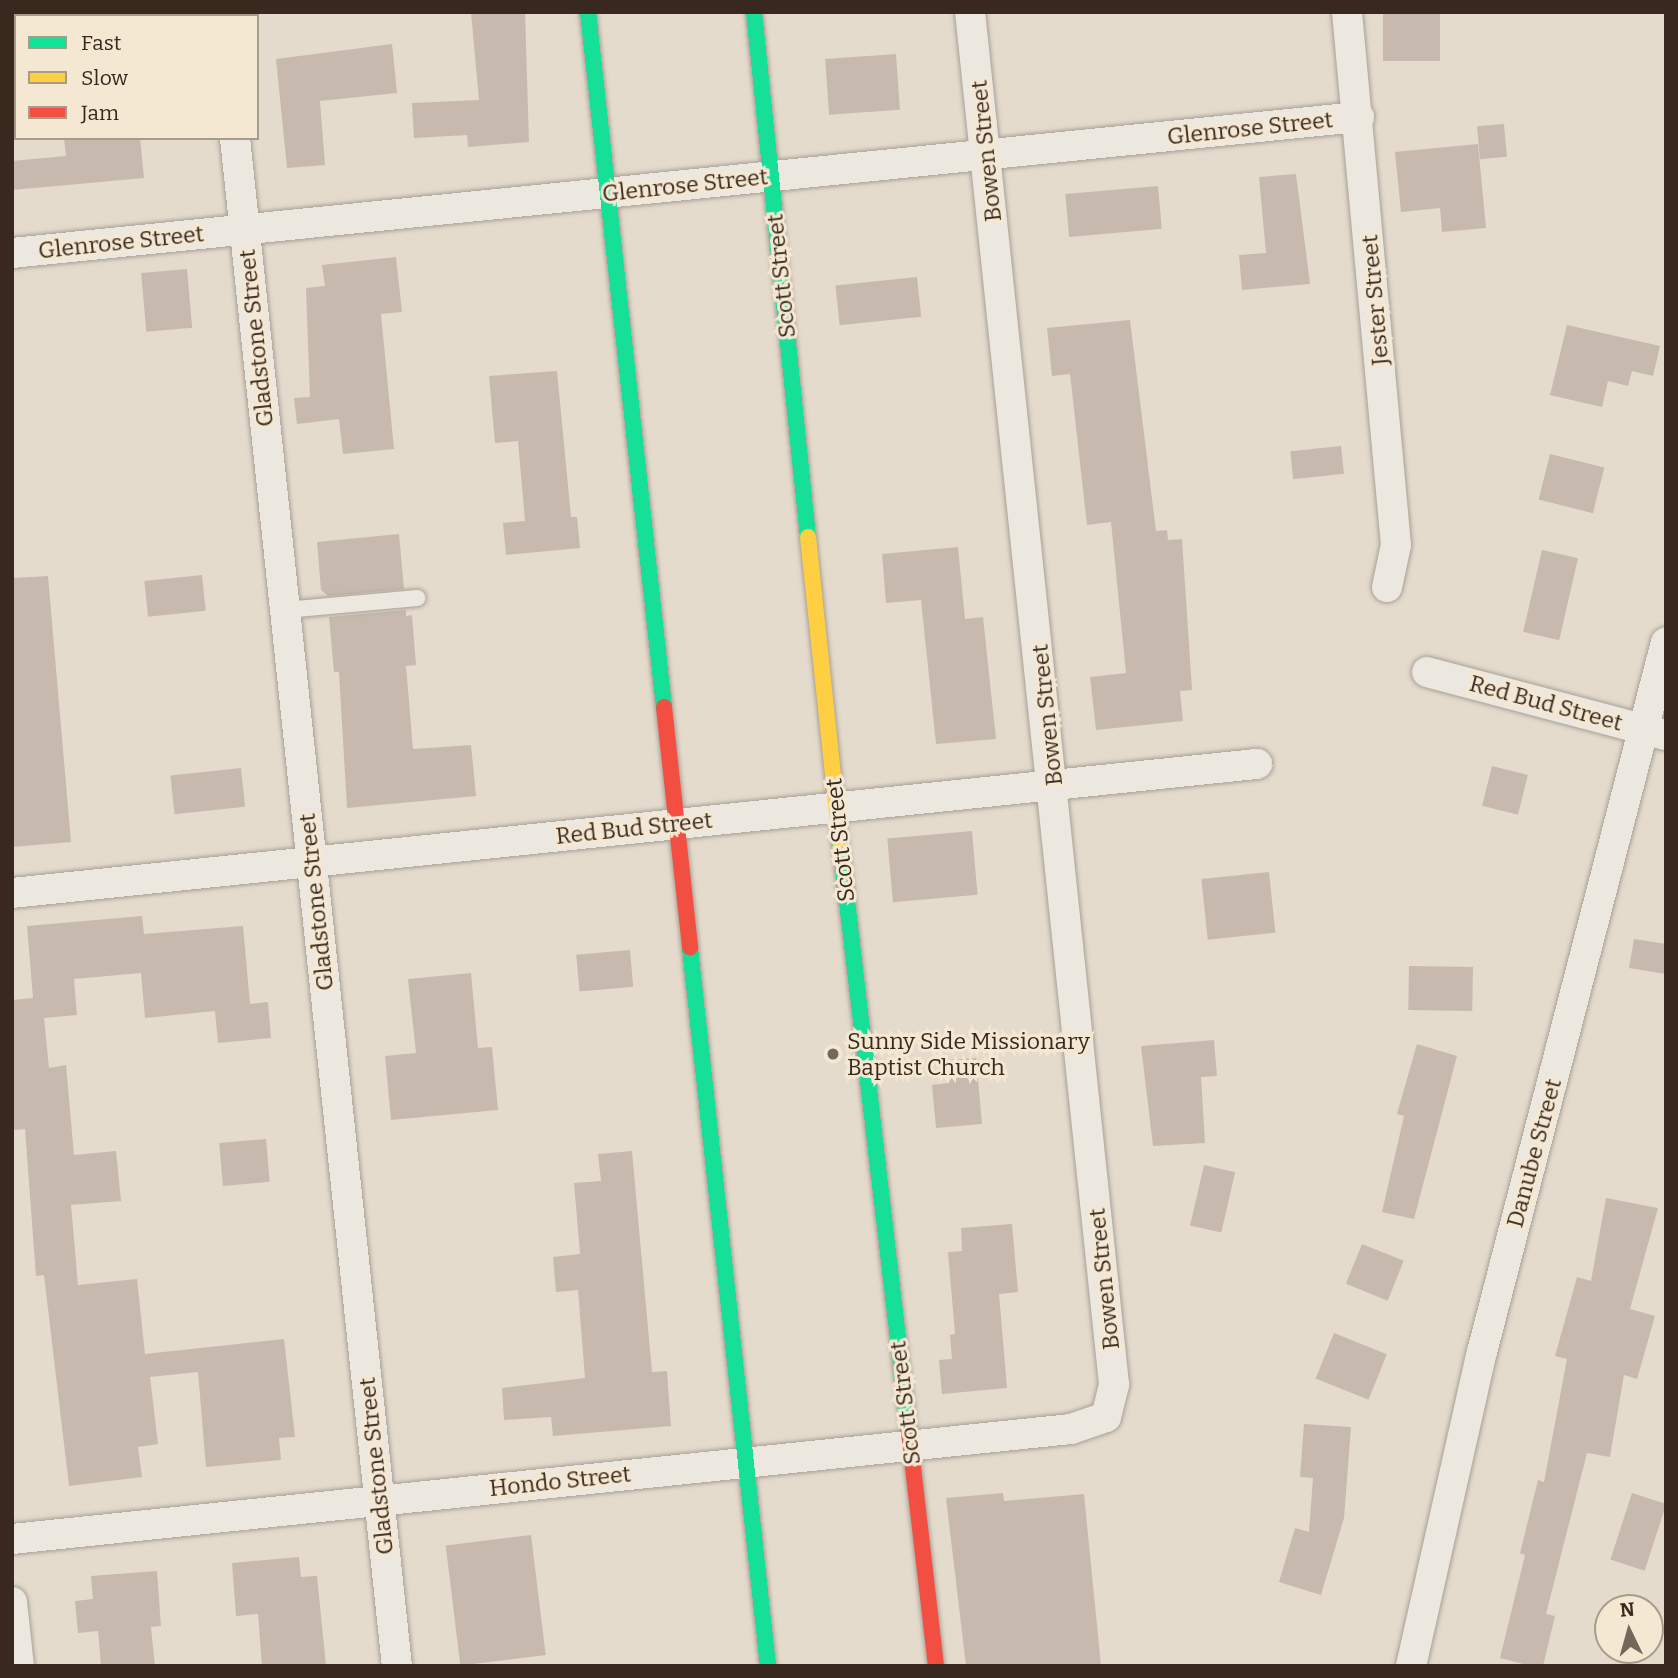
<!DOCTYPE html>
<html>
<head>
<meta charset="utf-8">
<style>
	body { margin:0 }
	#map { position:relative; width:1678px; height:1678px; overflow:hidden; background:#e4dbcd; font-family:Bitter,serif }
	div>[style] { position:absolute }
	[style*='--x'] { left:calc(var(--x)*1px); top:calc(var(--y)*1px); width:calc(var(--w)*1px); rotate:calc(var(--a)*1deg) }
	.building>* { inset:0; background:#c8b9ae; transform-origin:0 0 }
	.roads { filter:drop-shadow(0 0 2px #a9a096) drop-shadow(0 0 2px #a9a096) }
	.lane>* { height:16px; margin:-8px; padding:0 8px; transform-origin:8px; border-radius:8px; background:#ece7df }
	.street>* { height:30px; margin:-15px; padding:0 15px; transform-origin:15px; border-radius:15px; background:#ece7df }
	.fast>* { height:16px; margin:-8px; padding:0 8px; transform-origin:8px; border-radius:8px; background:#16e098 }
	.slow>* { height:16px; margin:-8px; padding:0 8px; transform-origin:8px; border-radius:8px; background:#ffcf43 }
	.jam>* { height:16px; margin:-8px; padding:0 8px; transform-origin:8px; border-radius:8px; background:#f24e42 }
	.dots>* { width:19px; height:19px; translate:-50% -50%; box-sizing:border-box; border:4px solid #f5e8d3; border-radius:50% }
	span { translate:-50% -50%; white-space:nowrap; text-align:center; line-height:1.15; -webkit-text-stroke:6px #f5e8d3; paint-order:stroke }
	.street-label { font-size:23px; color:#38281e }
	.poi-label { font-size:23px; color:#38281e }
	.left { translate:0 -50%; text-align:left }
	.frame { position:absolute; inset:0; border:14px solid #38281e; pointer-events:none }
	.legend { position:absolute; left:14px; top:14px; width:245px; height:126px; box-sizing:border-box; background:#f5e8d3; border:2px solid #a99b8b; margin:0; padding:9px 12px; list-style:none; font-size:21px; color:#38281e }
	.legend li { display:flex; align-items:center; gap:14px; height:35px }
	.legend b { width:35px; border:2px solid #a99b8b }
	.north { position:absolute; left:1594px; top:1594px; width:70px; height:70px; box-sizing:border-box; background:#f5e8d3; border:2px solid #a99b8b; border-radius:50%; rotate:355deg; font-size:19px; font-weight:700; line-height:28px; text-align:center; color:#38281e }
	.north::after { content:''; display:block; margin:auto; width:24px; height:32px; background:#74675b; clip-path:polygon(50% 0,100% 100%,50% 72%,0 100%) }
</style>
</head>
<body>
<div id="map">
	<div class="building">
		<i style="clip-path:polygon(471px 12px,525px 12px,529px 142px,468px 147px,467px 135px,414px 138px,412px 103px,479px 100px)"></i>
		<i style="left:1383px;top:12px;width:57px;height:49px"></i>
		<i style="clip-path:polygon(392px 44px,397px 93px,320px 101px,325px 165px,287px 168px,276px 59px)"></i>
		<i style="left:896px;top:54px;width:56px;height:71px;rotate:86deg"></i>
		<i style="left:1504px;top:124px;width:33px;height:27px;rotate:85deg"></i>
		<i style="clip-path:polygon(64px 138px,140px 138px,144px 178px,12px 190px,12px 161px,66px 156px)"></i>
		<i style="clip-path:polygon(1478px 144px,1486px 228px,1442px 232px,1440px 208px,1401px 212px,1395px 152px)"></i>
		<i style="clip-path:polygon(1296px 174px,1310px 284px,1242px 290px,1239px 255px,1266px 253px,1259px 177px)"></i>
		<i style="left:1158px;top:186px;width:43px;height:93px;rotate:85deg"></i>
		<i style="clip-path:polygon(396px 257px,402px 312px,381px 314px,394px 449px,343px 454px,339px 419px,297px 424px,294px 398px,310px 397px,306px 288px,325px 286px,322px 265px)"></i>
		<i style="left:187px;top:269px;width:59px;height:46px;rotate:85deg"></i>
		<i style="left:917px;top:277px;width:40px;height:82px;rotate:84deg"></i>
		<i style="clip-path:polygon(1130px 320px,1156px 531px,1167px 530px,1168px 540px,1182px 539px,1192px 690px,1180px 691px,1183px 721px,1096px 730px,1090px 677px,1126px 673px,1111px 522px,1087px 525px,1070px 374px,1052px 376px,1047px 328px)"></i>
		<i style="clip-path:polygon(1567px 325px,1660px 346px,1653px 376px,1632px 371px,1628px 386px,1608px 381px,1602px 407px,1550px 395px)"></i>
		<i style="clip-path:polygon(557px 371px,571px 517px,577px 517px,580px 548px,506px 555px,503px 523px,525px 521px,518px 441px,495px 443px,489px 376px)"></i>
		<i style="left:1341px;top:446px;width:28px;height:51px;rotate:84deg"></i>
		<i style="left:1550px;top:454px;width:56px;height:47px;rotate:14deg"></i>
		<i style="clip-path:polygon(399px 534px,404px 589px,328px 596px,321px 590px,317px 542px)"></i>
		<i style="clip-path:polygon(958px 547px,965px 619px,983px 617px,996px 739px,936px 744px,921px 600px,886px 603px,882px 554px)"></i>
		<i style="left:1542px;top:550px;width:37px;height:84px;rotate:13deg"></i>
		<i style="left:202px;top:575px;width:36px;height:58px;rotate:84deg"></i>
		<i style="clip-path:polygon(48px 576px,71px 842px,12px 847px,12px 578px)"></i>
		<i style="clip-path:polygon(406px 610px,406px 616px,412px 615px,416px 665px,406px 666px,413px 749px,471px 745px,476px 796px,347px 808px,339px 672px,334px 672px,329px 617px)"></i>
		<i style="left:1492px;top:766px;width:37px;height:41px;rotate:14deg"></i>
		<i style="left:241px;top:768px;width:39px;height:71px;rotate:84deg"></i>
		<i style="left:972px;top:831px;width:64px;height:85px;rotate:85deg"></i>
		<i style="left:1269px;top:872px;width:61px;height:68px;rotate:84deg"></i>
		<i style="clip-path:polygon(142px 916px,144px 934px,243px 926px,250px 1004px,268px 1002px,271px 1038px,218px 1043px,215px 1011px,145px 1018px,141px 973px,74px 979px,77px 1015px,44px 1018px,49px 1068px,66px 1065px,74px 1155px,116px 1151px,121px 1201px,71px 1205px,78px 1285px,137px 1279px,145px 1354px,284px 1339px,295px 1437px,279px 1438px,281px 1460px,206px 1467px,198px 1372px,150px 1377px,158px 1444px,138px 1447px,142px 1477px,69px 1486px,44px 1275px,36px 1276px,25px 1129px,14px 1130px,12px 1000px,33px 998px,27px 926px)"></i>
		<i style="clip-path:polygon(1634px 939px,1666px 944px,1666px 974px,1629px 968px)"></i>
		<i style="left:630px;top:950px;width:37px;height:54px;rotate:85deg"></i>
		<i style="left:1409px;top:966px;width:64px;height:44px;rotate:1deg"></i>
		<i style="clip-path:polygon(471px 973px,478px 1048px,492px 1047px,498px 1110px,391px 1120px,385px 1056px,416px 1053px,408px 979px)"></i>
		<i style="clip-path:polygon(1214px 1040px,1217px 1076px,1201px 1077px,1205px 1143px,1153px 1146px,1141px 1046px)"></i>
		<i style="clip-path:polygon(1417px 1044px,1457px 1056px,1414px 1219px,1382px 1212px,1404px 1116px,1397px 1114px)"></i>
		<i style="clip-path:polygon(976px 1058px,982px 1124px,936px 1128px,932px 1085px,949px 1083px,947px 1060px)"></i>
		<i style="left:266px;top:1139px;width:43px;height:47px;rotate:85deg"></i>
		<i style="clip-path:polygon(632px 1151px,652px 1372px,667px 1371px,671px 1426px,553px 1436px,551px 1417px,504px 1420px,502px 1388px,585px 1378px,578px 1290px,556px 1292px,553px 1257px,580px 1254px,574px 1183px,601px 1181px,598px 1154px)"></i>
		<i style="left:1204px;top:1165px;width:32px;height:62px;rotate:13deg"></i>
		<i style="clip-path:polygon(1606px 1198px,1658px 1208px,1630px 1309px,1655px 1316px,1637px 1379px,1624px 1375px,1610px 1457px,1587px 1453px,1546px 1614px,1555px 1616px,1543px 1666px,1531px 1666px,1500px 1658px,1525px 1555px,1520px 1553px,1538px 1480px,1544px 1482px,1567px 1359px,1555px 1356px,1577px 1277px,1591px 1281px)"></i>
		<i style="clip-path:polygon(1012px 1224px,1018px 1292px,999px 1294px,1007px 1388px,942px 1394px,939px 1360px,952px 1359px,950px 1335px,955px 1334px,948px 1252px,962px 1251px,961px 1228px)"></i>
		<i style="left:1362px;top:1244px;width:45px;height:43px;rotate:22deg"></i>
		<i style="left:1334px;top:1333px;width:57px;height:49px;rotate:22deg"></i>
		<i style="clip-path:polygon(1304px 1424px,1351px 1427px,1344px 1518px,1321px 1595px,1279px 1582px,1295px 1528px,1309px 1532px,1313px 1478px,1300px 1477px)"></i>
		<i style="clip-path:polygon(1003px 1493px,1004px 1501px,1084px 1494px,1101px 1666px,966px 1666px,946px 1498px)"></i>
		<i style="left:1632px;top:1493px;width:36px;height:70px;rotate:18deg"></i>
		<i style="left:531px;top:1535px;width:121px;height:86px;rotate:83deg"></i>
		<i style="clip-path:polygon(299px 1557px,301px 1577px,317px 1576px,326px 1666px,262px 1666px,258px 1614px,236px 1616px,232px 1563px)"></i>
		<i style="clip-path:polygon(157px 1571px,161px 1626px,151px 1627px,155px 1666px,101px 1666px,98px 1631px,78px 1633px,75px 1601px,93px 1599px,91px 1576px)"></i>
	</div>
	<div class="roads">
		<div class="lane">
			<i style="--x:285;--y:610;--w:133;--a:-5.2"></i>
		</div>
		<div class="street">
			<i style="--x:222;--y:12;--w:4;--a:90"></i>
			<i style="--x:1347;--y:12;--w:535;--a:84.75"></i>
			<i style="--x:1396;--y:545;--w:43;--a:102.1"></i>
			<i style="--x:235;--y:138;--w:1537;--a:83.95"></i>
			<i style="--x:12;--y:253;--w:1354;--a:-5.77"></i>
			<i style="--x:1427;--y:672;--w:247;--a:14.8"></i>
			<i style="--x:12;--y:893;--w:1252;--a:-5.92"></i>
			<i style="--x:12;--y:1539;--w:1065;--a:-5.93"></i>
			<i style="--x:1071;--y:1429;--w:37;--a:-19"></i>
			<i style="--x:1106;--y:1417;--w:34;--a:-76"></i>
			<i style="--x:1114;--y:1384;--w:1380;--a:-95.99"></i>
			<i style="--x:12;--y:1602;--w:64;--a:83.8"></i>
			<i style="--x:1411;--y:1666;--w:322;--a:-77.3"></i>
			<i style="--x:1482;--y:1352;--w:733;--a:-75.47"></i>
		</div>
		<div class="fast">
			<i style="--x:588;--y:12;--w:699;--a:83.76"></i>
			<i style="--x:754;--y:12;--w:528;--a:84.13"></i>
			<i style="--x:840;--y:841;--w:587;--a:83.35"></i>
			<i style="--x:690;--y:948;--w:722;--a:83.8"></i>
		</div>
		<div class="slow">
			<i style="--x:808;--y:537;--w:306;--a:84"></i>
		</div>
		<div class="jam">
			<i style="--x:664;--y:707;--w:242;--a:83.8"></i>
			<i style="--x:908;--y:1424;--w:244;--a:83.4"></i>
		</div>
	</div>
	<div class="dots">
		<i style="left:833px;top:1054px;background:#74675b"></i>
	</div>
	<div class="street-label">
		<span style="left:1250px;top:128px;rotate:-6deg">Glenrose Street</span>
		<span style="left:986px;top:151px;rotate:-96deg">Bowen Street</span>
		<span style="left:685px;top:185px;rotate:-6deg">Glenrose Street</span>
		<span style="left:121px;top:242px;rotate:-6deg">Glenrose Street</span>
		<span style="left:781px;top:276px;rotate:-96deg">Scott Street</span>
		<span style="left:1375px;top:300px;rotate:-95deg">Jester Street</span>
		<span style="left:256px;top:338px;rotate:-96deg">Gladstone Street</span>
		<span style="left:1546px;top:703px;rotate:15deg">Red Bud Street</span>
		<span style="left:1047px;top:715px;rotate:-96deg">Bowen Street</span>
		<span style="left:634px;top:828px;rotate:-6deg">Red Bud Street</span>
		<span style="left:840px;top:840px;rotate:-96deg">Scott Street</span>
		<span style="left:316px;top:902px;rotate:-96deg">Gladstone Street</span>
		<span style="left:1534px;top:1153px;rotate:-75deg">Danube Street</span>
		<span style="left:1104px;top:1279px;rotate:-96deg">Bowen Street</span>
		<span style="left:905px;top:1403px;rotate:-97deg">Scott Street</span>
		<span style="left:376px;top:1466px;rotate:-96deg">Gladstone Street</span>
		<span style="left:560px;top:1481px;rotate:-6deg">Hondo Street</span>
	</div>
	<div class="poi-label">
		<span class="left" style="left:847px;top:1054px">Sunny Side Missionary<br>Baptist Church</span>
	</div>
	<div class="frame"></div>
	<ul class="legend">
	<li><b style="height:9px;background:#16e098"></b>Fast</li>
	<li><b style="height:9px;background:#ffcf43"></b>Slow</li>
	<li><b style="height:9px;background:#f24e42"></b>Jam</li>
	</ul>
	<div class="north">N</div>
</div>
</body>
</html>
